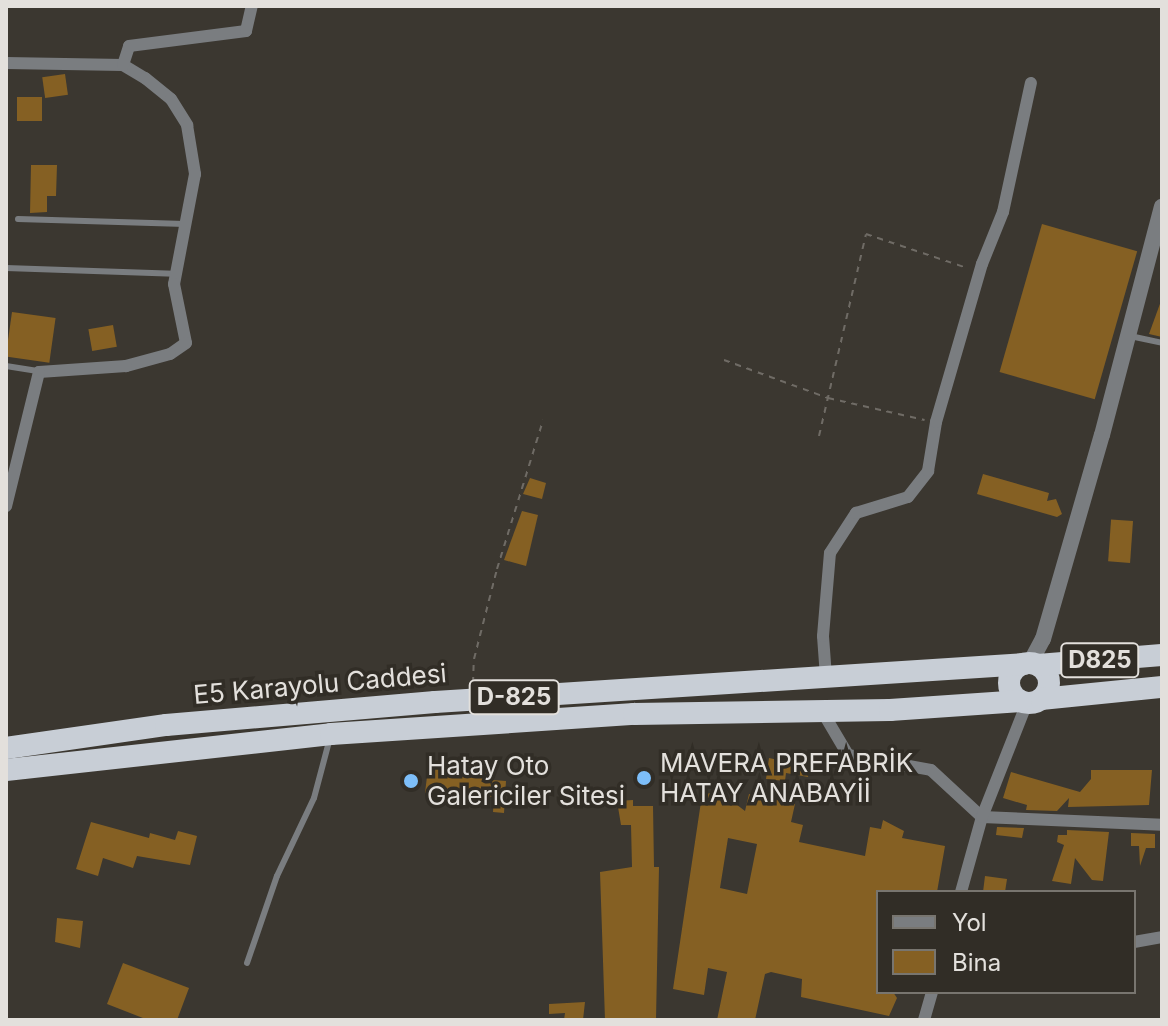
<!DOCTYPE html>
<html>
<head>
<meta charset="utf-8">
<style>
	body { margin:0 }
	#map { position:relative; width:1168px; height:1026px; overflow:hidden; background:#3b3730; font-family:Inter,sans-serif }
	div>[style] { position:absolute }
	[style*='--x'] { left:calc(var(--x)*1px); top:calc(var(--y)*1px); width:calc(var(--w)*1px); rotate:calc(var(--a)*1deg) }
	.building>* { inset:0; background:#856023; transform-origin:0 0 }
	.path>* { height:2px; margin-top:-1px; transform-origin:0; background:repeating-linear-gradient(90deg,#6f6b65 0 6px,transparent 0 12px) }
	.service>* { height:6px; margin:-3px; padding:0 3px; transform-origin:3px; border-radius:3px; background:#7a7d80 }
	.minor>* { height:12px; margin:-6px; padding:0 6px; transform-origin:6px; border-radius:6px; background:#7a7d80 }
	.tertiary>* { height:16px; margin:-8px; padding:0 8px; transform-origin:8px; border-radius:8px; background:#7a7d80 }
	.trunk>* { height:22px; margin:-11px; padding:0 11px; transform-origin:11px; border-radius:11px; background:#c8ced6 }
	.trunk>.ring { margin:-11px; padding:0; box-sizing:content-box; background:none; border:22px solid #c8ced6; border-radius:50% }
	.dots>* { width:22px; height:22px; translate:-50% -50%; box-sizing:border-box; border:4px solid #312d26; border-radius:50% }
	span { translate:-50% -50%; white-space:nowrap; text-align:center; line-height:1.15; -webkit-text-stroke:7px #312d26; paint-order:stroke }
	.shield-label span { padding:2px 6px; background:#312d26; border:2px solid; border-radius:6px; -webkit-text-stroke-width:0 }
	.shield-label { font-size:24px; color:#e3e0dc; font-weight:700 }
	.street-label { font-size:26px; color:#e3e0dc }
	.poi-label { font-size:26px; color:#e3e0dc }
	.left { translate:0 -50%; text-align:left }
	.frame { position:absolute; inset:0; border:8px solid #e3e0dc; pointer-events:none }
	.legend { position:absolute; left:876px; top:890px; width:260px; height:104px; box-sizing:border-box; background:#312d26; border:2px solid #78756f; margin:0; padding:10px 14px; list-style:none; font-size:24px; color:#e3e0dc }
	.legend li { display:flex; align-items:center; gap:16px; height:40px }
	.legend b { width:40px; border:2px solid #78756f }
</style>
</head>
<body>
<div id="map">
	<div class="building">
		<i style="left:65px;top:74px;width:21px;height:23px;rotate:82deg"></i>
		<i style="left:17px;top:97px;width:25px;height:24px"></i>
		<i style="clip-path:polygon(31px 165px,57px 165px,56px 196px,47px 196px,47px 212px,30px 213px)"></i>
		<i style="left:1042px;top:224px;width:99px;height:154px;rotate:16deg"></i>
		<i style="clip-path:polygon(1161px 301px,1162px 302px,1162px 337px,1149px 334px)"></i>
		<i style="left:12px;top:312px;width:44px;height:45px;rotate:8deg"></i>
		<i style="left:113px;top:325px;width:22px;height:25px;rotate:80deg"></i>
		<i style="clip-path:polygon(983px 474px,1049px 493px,1047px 501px,1056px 499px,1062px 514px,1057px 517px,977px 494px)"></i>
		<i style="clip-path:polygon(530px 478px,546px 483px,542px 499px,523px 494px)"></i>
		<i style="clip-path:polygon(522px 511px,538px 515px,526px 566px,504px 560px)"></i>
		<i style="left:1133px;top:521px;width:42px;height:22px;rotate:94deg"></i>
		<i style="clip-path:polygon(769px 758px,810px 767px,808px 777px,786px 773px,785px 781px,766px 779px)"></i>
		<i style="clip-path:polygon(492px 763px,492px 780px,506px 781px,504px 813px,493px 812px,494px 797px,425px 793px,428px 768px)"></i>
		<i style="clip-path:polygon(1091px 770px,1152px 770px,1149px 805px,1068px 807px,1069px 798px,1057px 811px,1026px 810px,1027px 805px,1003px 798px,1011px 772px,1080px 792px,1091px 779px)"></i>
		<i style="clip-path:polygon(evenodd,719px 791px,745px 811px,749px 794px,795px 804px,791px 822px,803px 825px,799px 842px,865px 856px,870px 827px,881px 829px,883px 820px,904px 831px,902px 838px,945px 846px,937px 892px,878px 892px,878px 992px,893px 992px,897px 998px,889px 1016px,801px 997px,802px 979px,771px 972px,765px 974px,755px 1020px,717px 1020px,727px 972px,708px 968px,704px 995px,673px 989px,702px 795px,719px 791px,728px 838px,757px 844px,747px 894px,720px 888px,728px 838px)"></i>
		<i style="clip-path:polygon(633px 800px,633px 806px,653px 806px,654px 867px,659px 867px,656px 1020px,605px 1020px,600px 872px,632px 867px,631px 825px,621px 825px,617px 801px)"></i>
		<i style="clip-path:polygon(91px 822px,149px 838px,150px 833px,175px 840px,178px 831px,197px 836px,190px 865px,137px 856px,133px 868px,103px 858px,98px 876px,76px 869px)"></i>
		<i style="clip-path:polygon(997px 827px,1024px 828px,1022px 838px,996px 835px)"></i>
		<i style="clip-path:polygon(1067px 830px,1109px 832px,1103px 881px,1092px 880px,1075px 858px,1071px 884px,1052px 881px,1064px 845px,1057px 842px,1058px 835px,1067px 835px)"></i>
		<i style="clip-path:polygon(1131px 833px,1155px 834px,1155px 848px,1146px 848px,1140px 866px,1139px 846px,1131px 846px)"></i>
		<i style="clip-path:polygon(985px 876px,1007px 879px,1005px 892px,983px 892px)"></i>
		<i style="clip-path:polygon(57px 918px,83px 921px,80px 948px,55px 942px)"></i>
		<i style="clip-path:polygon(123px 963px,189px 988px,177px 1020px,148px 1020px,107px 1004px)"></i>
		<i style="clip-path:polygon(585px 1002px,583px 1020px,564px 1020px,565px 1013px,549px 1014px,549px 1004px)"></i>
	</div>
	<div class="path">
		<i style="--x:724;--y:360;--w:111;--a:20.1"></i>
		<i style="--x:828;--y:398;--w:99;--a:12.8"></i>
		<i style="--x:819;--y:436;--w:207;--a:-76.9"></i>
		<i style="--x:866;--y:234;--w:107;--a:18.6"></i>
		<i style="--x:473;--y:683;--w:24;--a:-88"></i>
		<i style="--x:474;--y:659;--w:93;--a:-75.7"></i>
		<i style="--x:497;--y:569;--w:156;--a:-72.8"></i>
	</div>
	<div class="service">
		<i style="--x:18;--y:219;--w:167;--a:1.7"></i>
		<i style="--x:6;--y:268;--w:168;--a:2"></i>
		<i style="--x:1130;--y:336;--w:33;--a:12"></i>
		<i style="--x:6;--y:366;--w:32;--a:9"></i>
		<i style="--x:247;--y:963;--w:92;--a:-71"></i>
		<i style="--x:277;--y:876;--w:86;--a:-64.6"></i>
		<i style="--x:314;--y:798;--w:62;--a:-75.1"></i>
	</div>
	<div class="minor">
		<i style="--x:6;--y:63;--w:117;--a:1"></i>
		<i style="--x:123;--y:65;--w:26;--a:31"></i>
		<i style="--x:145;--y:78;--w:33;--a:39"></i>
		<i style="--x:171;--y:99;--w:31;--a:58"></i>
		<i style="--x:187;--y:125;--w:50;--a:80.7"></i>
		<i style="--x:195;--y:174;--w:112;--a:100.8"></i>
		<i style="--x:174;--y:284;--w:60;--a:78.5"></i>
		<i style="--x:186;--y:343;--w:19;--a:145"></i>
		<i style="--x:170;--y:354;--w:46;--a:164.7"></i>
		<i style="--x:126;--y:366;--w:87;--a:176.1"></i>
		<i style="--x:39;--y:372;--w:138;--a:103.8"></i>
		<i style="--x:123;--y:65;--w:20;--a:-72"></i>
		<i style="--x:129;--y:46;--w:118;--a:-7.3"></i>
		<i style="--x:246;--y:31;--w:26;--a:-77"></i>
		<i style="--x:826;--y:677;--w:41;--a:-94.2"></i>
		<i style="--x:823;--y:636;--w:83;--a:-85.2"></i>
		<i style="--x:830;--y:553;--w:48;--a:-57"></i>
		<i style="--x:856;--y:513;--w:54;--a:-17.1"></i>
		<i style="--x:908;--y:497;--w:33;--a:-52"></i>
		<i style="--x:928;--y:471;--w:50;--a:-80.7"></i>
		<i style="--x:936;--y:422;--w:165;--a:-73.8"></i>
		<i style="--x:982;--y:264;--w:56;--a:-68"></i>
		<i style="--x:1003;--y:212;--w:132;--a:-77.8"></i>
		<i style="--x:822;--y:711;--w:51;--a:59.4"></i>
		<i style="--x:848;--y:755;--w:84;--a:10.2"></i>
		<i style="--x:931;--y:770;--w:69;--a:42.7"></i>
		<i style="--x:982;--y:817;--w:180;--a:2.5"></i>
		<i style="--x:961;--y:892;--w:78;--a:-74.4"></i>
		<i style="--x:982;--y:817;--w:123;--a:-68.5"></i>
		<i style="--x:1134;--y:942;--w:28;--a:-10"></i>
		<i style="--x:924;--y:1020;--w:29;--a:-74"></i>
	</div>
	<div class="tertiary">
		<i style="--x:1030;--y:663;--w:27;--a:-62"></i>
		<i style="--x:1043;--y:639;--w:212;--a:-73.9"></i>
		<i style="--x:1102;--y:435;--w:236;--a:-75.3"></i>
	</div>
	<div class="trunk">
		<i class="ring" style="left:1009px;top:663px;width:18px;height:18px"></i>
		<i style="--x:1038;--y:665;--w:124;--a:-4.6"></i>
		<i style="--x:1041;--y:699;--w:122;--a:-5.7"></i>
		<i style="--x:6;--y:748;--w:162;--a:-8.2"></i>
		<i style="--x:166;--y:725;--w:270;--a:-4.9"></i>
		<i style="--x:435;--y:702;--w:590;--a:-3.69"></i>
		<i style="--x:6;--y:770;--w:327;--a:-6.3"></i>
		<i style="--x:331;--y:734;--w:304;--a:-3.8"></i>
		<i style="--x:634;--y:714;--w:256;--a:-0.9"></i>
		<i style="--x:890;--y:710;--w:131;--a:-3.9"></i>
	</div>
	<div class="dots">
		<i style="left:644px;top:778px;background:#7dbef9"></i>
		<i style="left:411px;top:781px;background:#7dbef9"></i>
	</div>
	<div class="shield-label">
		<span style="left:1100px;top:660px">D825</span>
		<span style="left:514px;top:697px">D-825</span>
	</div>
	<div class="street-label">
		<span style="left:320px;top:684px;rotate:-5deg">E5 Karayolu Caddesi</span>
	</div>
	<div class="poi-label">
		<span class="left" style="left:660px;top:778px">MAVERA PREFABRİK<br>HATAY ANABAYİİ</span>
		<span class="left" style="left:427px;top:781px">Hatay Oto<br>Galericiler Sitesi</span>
	</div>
	<div class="frame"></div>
	<ul class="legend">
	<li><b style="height:10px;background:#7a7d80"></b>Yol</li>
	<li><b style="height:22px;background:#856023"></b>Bina</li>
	</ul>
</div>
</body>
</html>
